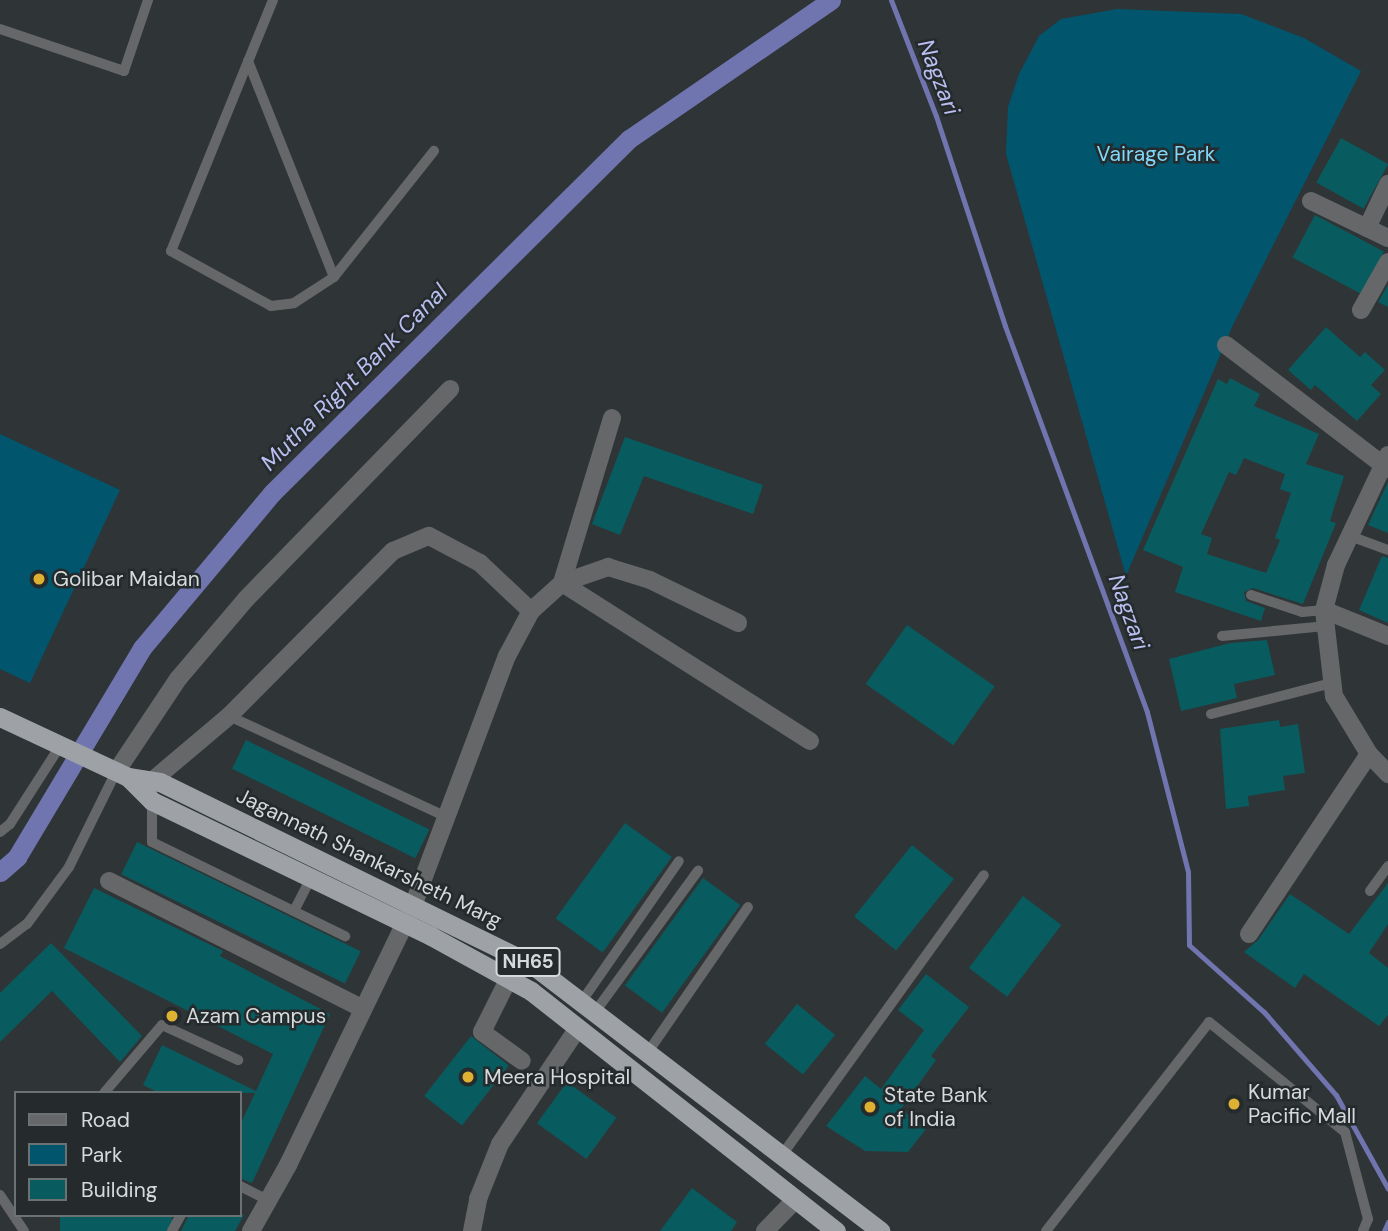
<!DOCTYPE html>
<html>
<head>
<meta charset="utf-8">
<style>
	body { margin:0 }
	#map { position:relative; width:1388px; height:1231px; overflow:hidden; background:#2f3537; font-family:"DM Sans",sans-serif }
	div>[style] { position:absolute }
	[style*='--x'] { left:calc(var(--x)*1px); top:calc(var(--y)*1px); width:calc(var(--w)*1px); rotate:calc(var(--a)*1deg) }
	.green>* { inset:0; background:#01556d }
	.stream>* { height:5px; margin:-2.5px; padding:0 2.5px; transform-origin:2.5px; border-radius:2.5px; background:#7175af }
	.canal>* { height:19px; margin:-9.5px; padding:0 9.5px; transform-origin:9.5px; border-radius:9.5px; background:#7175af }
	.building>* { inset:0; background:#085b5e; transform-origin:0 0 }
	.service>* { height:10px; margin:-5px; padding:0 5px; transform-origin:5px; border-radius:5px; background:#656769 }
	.minor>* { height:18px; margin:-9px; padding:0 9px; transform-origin:9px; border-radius:9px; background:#656769 }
	.tertiary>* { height:18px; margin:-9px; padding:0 9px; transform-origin:9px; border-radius:9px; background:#656769 }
	.trunk>* { height:19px; margin:-9.5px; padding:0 9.5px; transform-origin:9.5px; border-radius:9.5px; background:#9ea2a6 }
	.dots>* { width:19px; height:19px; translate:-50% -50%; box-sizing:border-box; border:4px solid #252b2d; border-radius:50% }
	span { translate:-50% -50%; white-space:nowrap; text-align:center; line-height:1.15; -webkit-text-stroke:5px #252b2d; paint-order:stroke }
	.shield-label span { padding:2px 5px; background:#252b2d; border:2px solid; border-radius:5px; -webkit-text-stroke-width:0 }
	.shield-label { font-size:19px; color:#d6dadb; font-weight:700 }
	.park-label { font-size:21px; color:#81d7f8 }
	.poi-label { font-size:21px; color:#d6dadb }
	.left { translate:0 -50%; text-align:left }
	.street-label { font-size:21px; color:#d6dadb }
	.water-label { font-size:23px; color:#babff1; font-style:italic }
	.legend { position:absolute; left:14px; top:1091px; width:228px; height:126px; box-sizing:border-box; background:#252b2d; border:2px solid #6c7173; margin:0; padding:9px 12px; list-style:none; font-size:21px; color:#d6dadb }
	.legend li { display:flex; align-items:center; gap:14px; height:35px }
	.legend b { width:35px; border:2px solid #6c7173 }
</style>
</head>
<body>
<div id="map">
	<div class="green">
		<i style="clip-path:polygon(1117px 9px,1241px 14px,1304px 38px,1361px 71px,1233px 325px,1126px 576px,1006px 154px,1008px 107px,1019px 74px,1039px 36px,1061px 19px)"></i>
		<i style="clip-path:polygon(0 434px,120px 490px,30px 683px,0 669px)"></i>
	</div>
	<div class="stream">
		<i style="--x:891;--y:0;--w:124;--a:68.8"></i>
		<i style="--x:936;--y:116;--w:221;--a:71.8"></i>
		<i style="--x:1005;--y:326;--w:411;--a:69.8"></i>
		<i style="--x:1147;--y:712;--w:165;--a:75.6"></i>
		<i style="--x:1188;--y:872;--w:73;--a:89.2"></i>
		<i style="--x:1189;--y:945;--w:101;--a:41.8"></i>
		<i style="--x:1264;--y:1012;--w:110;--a:49.1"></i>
		<i style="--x:1336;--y:1095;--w:107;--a:61"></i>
		<i style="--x:1384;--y:1231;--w:10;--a:-66"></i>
	</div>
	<div class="canal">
		<i style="--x:0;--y:872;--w:23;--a:-41"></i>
		<i style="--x:17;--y:857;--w:244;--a:-59.1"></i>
		<i style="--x:142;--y:648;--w:202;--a:-50"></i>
		<i style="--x:272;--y:493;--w:503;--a:-44.76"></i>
		<i style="--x:629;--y:139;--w:245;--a:-34.5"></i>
	</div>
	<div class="building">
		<i style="left:1341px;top:138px;width:54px;height:51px;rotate:29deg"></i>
		<i style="left:1315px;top:215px;width:78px;height:48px;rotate:28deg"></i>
		<i style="clip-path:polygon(1388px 285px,1388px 307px,1378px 302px)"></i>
		<i style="clip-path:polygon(1326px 327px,1360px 357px,1365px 352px,1385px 370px,1371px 385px,1381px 394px,1357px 421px,1315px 385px,1311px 390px,1288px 370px)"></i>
		<i style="clip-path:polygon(evenodd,1230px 378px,1260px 394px,1254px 406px,1319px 434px,1306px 464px,1344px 476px,1330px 521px,1336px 523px,1303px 604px,1253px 588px,1244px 592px,1246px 601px,1265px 608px,1261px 621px,1175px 592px,1183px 567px,1143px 550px,1218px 379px,1227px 384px,1230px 378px,1244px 458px,1285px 474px,1280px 489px,1291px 493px,1275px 538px,1280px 540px,1266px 573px,1207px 554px,1212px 538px,1201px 534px,1229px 472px,1236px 475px,1244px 458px)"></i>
		<i style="clip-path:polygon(625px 437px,763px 485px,753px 514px,644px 476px,620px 535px,592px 524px)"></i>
		<i style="clip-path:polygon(1388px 482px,1388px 533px,1368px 525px)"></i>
		<i style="clip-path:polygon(1382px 556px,1388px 558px,1388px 623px,1359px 610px)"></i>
		<i style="left:907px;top:625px;width:107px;height:72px;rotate:35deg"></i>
		<i style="clip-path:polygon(1267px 640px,1275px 675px,1234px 684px,1237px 698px,1181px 711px,1169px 659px,1230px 643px)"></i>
		<i style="clip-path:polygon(1279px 720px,1280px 727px,1298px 724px,1305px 773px,1283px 776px,1285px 790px,1248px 796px,1249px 806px,1226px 809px,1220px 729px)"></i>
		<i style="left:246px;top:740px;width:204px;height:32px;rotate:26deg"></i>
		<i style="left:625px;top:823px;width:58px;height:118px;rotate:36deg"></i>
		<i style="left:137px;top:842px;width:249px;height:36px;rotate:26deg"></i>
		<i style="left:912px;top:845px;width:54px;height:92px;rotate:39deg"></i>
		<i style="left:703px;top:878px;width:46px;height:133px;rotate:36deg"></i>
		<i style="clip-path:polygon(1388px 883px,1388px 924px,1369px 953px,1388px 968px,1388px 1015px,1379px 1026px,1304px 974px,1295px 988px,1244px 952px,1258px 940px,1290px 894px,1349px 934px)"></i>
		<i style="clip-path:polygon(94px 888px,223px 951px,220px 956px,330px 1014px,252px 1183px,240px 1178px,240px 1125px,255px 1093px,159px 1093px,143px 1085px,162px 1045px,256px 1091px,273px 1054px,64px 948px)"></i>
		<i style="left:1023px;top:896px;width:48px;height:90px;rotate:37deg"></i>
		<i style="clip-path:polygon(51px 943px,142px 1036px,120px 1062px,52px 991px,0 1042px,0 993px)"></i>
		<i style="clip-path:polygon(926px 974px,969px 1007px,931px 1056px,936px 1060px,901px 1109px,926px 1129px,908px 1152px,865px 1151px,826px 1126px,865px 1076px,881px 1089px,924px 1030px,898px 1010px)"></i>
		<i style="left:797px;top:1004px;width:49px;height:51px;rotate:39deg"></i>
		<i style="left:471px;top:1036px;width:48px;height:76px;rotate:38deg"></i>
		<i style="left:567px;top:1082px;width:61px;height:51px;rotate:36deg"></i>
		<i style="clip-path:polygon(692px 1188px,737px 1222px,731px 1231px,660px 1231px)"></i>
		<i style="left:60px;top:1215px;width:112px;height:17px"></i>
		<i style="clip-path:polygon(189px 1215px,244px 1215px,235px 1231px,181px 1231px)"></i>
	</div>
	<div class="service">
		<i style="--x:273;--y:0;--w:271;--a:112.1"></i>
		<i style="--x:171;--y:251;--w:114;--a:28.8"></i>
		<i style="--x:271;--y:306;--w:23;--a:-7"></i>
		<i style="--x:294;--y:303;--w:48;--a:-33"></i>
		<i style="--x:334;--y:277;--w:161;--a:-51.6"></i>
		<i style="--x:0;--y:29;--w:131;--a:18.7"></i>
		<i style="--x:124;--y:71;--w:75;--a:-71.3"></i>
		<i style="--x:248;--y:61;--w:232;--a:68.3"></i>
		<i style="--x:1350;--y:536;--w:40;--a:20.2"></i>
		<i style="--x:1251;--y:595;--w:54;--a:18.4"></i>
		<i style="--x:1302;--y:612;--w:22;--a:-5"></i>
		<i style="--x:1222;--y:636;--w:103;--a:-5.5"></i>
		<i style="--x:1211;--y:714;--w:125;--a:-14.4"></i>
		<i style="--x:229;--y:716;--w:240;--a:24.9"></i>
		<i style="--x:152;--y:801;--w:41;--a:90"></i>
		<i style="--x:152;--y:842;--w:215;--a:26"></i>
		<i style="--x:0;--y:832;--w:13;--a:-39"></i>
		<i style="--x:10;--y:824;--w:93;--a:-57.3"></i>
		<i style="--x:1370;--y:891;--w:31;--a:-54"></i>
		<i style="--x:294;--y:911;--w:36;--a:-63"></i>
		<i style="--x:0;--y:944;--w:34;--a:-37"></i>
		<i style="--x:27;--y:924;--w:71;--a:-53.6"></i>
		<i style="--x:69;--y:867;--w:106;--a:-63.7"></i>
		<i style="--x:582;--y:1001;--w:170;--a:-55.3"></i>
		<i style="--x:595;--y:1012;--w:175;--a:-53.9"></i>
		<i style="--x:648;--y:1052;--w:176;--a:-55.4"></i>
		<i style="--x:104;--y:1093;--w:89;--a:-49.5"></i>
		<i style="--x:162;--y:1025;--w:84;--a:24.7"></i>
		<i style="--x:782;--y:1155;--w:345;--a:-54.2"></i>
		<i style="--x:240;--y:1186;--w:31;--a:27"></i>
		<i style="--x:0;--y:1195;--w:43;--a:56.3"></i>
		<i style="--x:172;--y:1231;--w:18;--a:-61"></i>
		<i style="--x:1046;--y:1231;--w:265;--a:-52"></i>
		<i style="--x:1209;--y:1022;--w:175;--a:39"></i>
		<i style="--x:1345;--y:1132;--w:90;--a:75.2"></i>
		<i style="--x:1368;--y:1219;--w:13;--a:113"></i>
	</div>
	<div class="minor">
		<i style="--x:1311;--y:201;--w:85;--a:25.7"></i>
		<i style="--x:1367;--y:228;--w:49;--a:-64.5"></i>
		<i style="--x:1361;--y:310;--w:55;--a:-60.6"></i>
		<i style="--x:1226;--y:345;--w:204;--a:37.4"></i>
		<i style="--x:612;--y:418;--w:172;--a:106.9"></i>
		<i style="--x:562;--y:583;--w:294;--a:32.5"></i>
		<i style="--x:1388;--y:455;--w:122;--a:115.3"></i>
		<i style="--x:1336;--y:565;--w:47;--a:104.9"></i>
		<i style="--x:1324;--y:610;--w:87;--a:83.4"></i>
		<i style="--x:1334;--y:696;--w:68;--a:58.9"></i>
		<i style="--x:1369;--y:754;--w:28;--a:46"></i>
		<i style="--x:1324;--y:610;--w:69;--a:22.1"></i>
		<i style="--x:116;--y:772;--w:112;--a:-56.3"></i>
		<i style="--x:178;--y:679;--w:105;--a:-49.6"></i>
		<i style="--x:246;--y:599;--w:293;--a:-45.8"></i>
		<i style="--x:152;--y:781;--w:101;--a:-40.2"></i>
		<i style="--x:229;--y:716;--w:233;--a:-45.2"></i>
		<i style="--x:393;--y:551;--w:39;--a:-23"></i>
		<i style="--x:429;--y:536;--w:58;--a:27.9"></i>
		<i style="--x:480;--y:563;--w:70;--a:43.3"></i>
		<i style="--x:109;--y:881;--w:284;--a:26.7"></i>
		<i style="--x:414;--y:903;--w:264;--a:-69.4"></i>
		<i style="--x:507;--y:656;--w:51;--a:-61.9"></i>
		<i style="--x:531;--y:611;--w:42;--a:-42.1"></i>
		<i style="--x:562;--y:583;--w:49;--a:-19.2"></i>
		<i style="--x:608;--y:567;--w:44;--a:17.2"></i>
		<i style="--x:650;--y:580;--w:98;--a:26"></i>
		<i style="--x:1249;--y:934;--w:216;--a:-56.3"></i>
		<i style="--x:509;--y:978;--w:60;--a:116.6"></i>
		<i style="--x:482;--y:1032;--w:49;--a:35.9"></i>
		<i style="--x:472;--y:1231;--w:33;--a:-79"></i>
		<i style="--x:478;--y:1199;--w:59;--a:-68.2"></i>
		<i style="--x:500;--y:1144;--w:140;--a:-56.1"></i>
	</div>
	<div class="tertiary">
		<i style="--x:251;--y:1231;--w:76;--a:-60.7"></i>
		<i style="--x:288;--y:1165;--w:283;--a:-64.2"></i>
		<i style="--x:765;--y:1231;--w:43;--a:-45.9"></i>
	</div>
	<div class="trunk">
		<i style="--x:0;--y:717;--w:141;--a:25.1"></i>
		<i style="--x:128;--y:777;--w:32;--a:9"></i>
		<i style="--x:160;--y:782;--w:412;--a:26.1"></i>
		<i style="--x:530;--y:963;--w:441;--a:37.4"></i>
		<i style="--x:128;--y:777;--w:34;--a:45"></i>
		<i style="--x:152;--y:801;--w:310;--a:25.8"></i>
		<i style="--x:431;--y:936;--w:114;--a:28.8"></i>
		<i style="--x:531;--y:991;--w:388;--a:38.2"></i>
	</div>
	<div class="dots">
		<i style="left:39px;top:579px;background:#deb133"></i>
		<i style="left:172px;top:1016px;background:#deb133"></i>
		<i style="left:468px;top:1077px;background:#deb133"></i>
		<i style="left:1234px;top:1104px;background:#deb133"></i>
		<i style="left:870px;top:1107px;background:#deb133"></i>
	</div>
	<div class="shield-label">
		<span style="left:528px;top:962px">NH65</span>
	</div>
	<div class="park-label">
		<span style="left:1156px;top:154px">Vairage Park</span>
	</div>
	<div class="poi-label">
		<span class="left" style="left:53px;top:579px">Golibar Maidan</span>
		<span class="left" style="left:186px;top:1016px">Azam Campus</span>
		<span class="left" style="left:484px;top:1077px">Meera Hospital</span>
		<span class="left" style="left:1248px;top:1104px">Kumar<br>Pacific Mall</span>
		<span class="left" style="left:884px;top:1107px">State Bank<br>of India</span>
	</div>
	<div class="street-label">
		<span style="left:369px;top:858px;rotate:26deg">Jagannath Shankarsheth Marg</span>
	</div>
	<div class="water-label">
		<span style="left:939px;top:77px;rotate:69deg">Nagzari</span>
		<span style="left:354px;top:377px;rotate:-45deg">Mutha Right Bank Canal</span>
		<span style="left:1129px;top:612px;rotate:70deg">Nagzari</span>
	</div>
	<ul class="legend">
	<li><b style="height:9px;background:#656769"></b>Road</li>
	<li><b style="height:19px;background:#01556d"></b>Park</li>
	<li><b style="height:19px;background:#085b5e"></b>Building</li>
	</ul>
</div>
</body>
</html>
